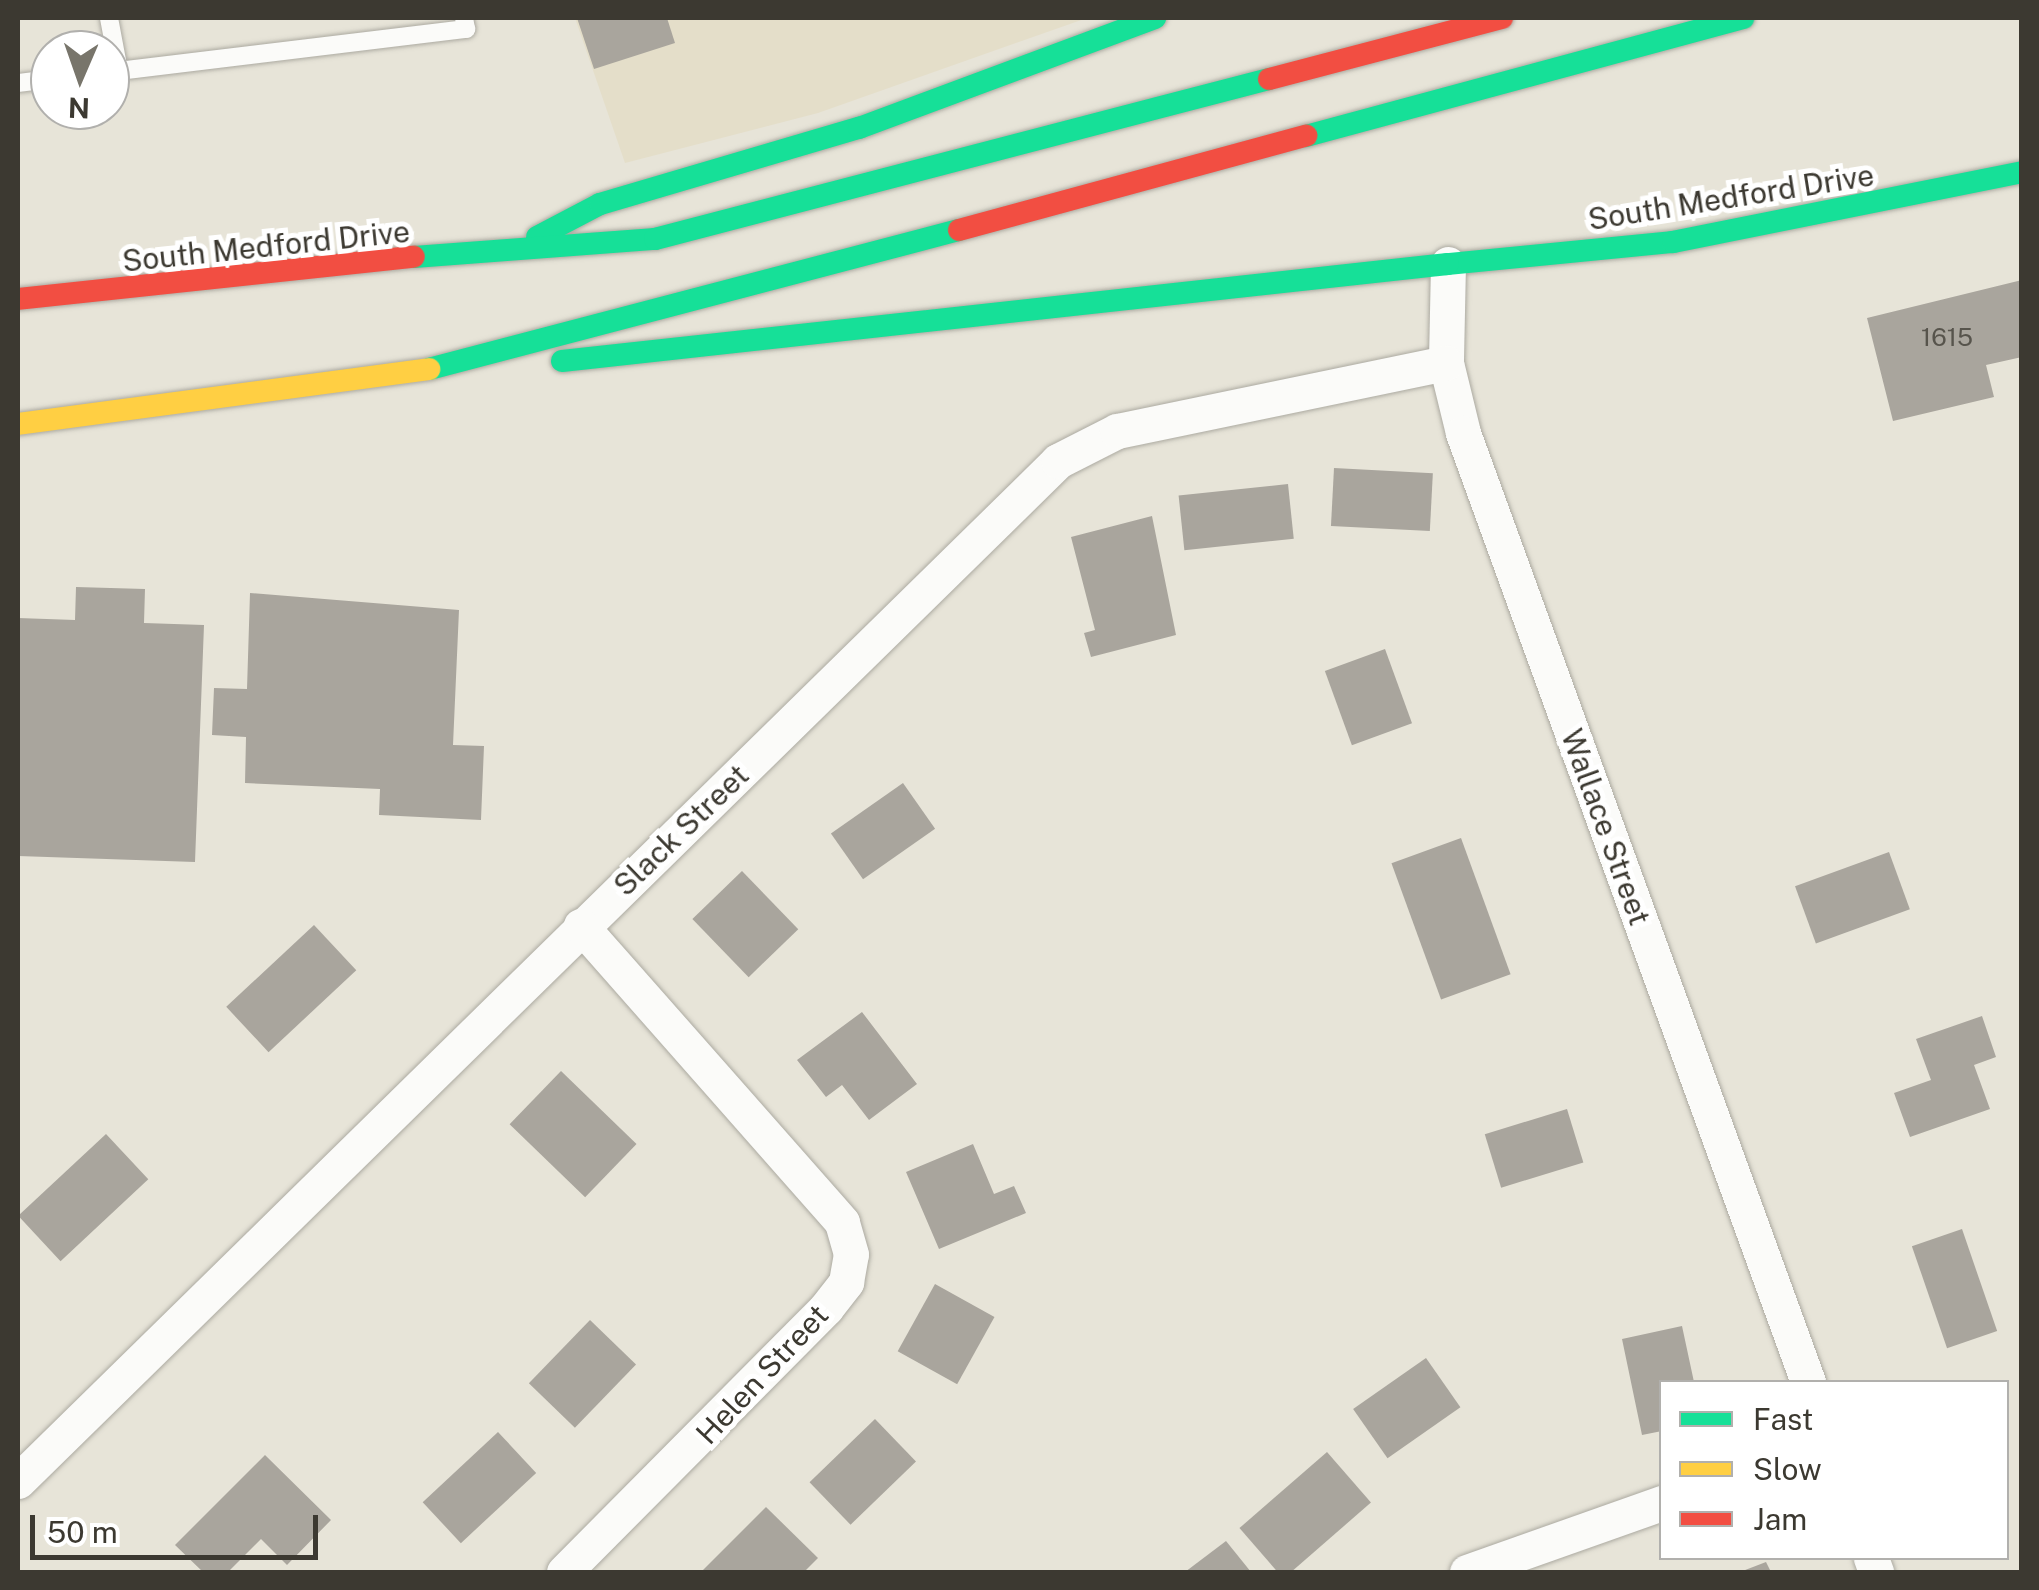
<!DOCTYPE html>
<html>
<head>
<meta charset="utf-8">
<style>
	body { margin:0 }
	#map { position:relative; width:2039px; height:1590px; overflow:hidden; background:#e7e4d8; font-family:"Public Sans",sans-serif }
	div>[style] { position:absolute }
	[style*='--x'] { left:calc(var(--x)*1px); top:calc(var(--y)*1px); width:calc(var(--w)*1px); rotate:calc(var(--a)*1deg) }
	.built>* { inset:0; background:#e4dec9 }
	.building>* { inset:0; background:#a9a59d; transform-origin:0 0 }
	.roads { filter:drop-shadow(0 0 2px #acaaa1) drop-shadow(0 0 2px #acaaa1) }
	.lane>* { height:18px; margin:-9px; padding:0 9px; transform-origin:9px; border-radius:9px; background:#fbfbf9 }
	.street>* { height:35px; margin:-17.5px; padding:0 17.5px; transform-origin:17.5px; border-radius:17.5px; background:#fbfbf9 }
	.fast>* { height:22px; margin:-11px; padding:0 11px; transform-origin:11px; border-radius:11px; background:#16e098 }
	.slow>* { height:22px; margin:-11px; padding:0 11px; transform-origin:11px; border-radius:11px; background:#ffcf43 }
	.jam>* { height:22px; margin:-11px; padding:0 11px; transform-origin:11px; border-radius:11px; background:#f24e42 }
	span { translate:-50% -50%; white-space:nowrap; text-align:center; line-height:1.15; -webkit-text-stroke:10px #fff; paint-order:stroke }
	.number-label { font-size:25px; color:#57544c }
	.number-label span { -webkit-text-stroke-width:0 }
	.street-label { font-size:30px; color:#3c3931 }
	.frame { position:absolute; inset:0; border:20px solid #3c3931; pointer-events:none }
	.legend { position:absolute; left:1659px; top:1380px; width:350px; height:180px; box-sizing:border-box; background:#fff; border:2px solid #b1b0ad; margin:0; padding:12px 18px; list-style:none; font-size:30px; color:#3c3931 }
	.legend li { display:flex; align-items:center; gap:20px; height:50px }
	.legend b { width:50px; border:2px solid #b1b0ad }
	.north { position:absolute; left:30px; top:30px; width:100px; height:100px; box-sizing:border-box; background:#fff; border:2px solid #b1b0ad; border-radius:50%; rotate:182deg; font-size:28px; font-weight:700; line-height:40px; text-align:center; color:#3c3931 }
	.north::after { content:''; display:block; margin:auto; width:35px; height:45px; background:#78756b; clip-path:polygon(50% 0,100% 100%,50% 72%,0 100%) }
	.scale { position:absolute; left:30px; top:1515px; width:288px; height:45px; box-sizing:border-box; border:5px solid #3c3931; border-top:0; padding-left:12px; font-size:30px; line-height:35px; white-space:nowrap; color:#3c3931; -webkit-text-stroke:8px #fff; paint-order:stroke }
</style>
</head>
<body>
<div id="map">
	<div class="built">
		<i style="clip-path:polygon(575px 18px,1087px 18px,818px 113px,625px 163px)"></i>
	</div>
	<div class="building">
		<i style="clip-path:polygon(577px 18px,667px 18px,675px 43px,594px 69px)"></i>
		<i style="clip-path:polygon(2022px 280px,2022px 357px,1986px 365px,1994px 397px,1893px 421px,1867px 318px)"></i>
		<i style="left:1334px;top:468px;width:99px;height:58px;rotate:3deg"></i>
		<i style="left:1288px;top:484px;width:55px;height:110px;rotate:84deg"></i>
		<i style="clip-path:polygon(1152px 516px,1176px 635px,1091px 657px,1084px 633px,1095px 630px,1071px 537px)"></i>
		<i style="clip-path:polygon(76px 587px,145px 589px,144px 623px,204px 625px,195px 862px,18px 856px,18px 618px,75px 620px)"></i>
		<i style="clip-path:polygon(250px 593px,459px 610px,453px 745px,484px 746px,481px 820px,379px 815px,380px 789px,245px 783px,246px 737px,212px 735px,214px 688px,247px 689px)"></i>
		<i style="left:1385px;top:649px;width:79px;height:64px;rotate:70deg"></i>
		<i style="left:903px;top:783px;width:56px;height:88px;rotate:55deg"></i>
		<i style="left:1461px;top:838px;width:145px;height:74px;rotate:70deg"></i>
		<i style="left:1889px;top:852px;width:61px;height:100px;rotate:70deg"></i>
		<i style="left:742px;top:871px;width:81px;height:69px;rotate:46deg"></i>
		<i style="left:314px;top:925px;width:62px;height:120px;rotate:47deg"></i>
		<i style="clip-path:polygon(862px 1012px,917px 1084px,869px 1120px,842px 1085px,826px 1097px,797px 1060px)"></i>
		<i style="clip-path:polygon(1982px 1016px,1996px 1057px,1974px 1065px,1990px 1109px,1910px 1137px,1894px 1093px,1931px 1080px,1916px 1039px)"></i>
		<i style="left:561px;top:1071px;width:105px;height:74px;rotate:44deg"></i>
		<i style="left:1567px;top:1109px;width:56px;height:86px;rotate:73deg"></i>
		<i style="left:106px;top:1134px;width:62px;height:120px;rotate:47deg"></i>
		<i style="clip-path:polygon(973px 1144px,994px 1194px,1014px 1186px,1026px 1213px,939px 1249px,906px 1172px)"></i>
		<i style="left:1962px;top:1229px;width:108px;height:53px;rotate:71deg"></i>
		<i style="left:935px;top:1284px;width:68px;height:77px;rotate:29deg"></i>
		<i style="left:590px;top:1320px;width:64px;height:88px;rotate:44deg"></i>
		<i style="clip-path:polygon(1682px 1326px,1694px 1382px,1662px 1382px,1662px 1431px,1642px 1435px,1622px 1339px)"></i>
		<i style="left:1426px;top:1358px;width:60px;height:89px;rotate:55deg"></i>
		<i style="left:875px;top:1419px;width:59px;height:91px;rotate:46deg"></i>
		<i style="left:498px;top:1432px;width:56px;height:103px;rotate:47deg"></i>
		<i style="left:1327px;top:1452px;width:67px;height:116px;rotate:49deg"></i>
		<i style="clip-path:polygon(265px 1455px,331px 1520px,287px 1565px,261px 1539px,228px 1572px,203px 1572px,175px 1545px)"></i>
		<i style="clip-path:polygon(766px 1507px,818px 1558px,804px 1572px,701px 1572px)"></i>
		<i style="clip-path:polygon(1226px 1541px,1251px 1572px,1185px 1572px)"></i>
		<i style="clip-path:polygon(1766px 1562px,1771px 1572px,1740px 1572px)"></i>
	</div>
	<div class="roads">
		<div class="lane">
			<i style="--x:109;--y:18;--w:54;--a:79.3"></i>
			<i style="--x:110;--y:72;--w:359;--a:-6.9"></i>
			<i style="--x:466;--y:29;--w:11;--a:-100"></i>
			<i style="--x:18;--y:83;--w:32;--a:-7"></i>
		</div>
		<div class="street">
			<i style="--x:1448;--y:264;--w:99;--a:91.2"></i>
			<i style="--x:1446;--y:363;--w:72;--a:76.3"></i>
			<i style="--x:1463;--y:433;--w:1010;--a:70.02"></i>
			<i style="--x:18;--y:1481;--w:1457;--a:-44.44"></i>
			<i style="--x:1058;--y:461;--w:66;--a:-27"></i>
			<i style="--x:1117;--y:431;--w:336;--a:-11.7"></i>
			<i style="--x:1871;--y:1558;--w:15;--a:70"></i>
			<i style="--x:564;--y:1572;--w:372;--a:-45.2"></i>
			<i style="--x:826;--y:1308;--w:33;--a:-52"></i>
			<i style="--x:846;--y:1282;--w:28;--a:-80"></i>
			<i style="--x:851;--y:1254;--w:33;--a:-106"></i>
			<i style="--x:842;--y:1222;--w:395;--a:-131.4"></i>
			<i style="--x:1467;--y:1572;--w:207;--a:-19.5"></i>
		</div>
		<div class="fast">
			<i style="--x:1306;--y:136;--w:453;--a:-15.1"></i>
			<i style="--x:537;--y:237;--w:71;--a:-27.6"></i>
			<i style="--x:600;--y:204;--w:270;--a:-16.4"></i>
			<i style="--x:859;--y:128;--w:316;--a:-20.4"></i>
			<i style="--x:414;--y:257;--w:242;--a:-4.3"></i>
			<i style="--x:655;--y:239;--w:635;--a:-14.61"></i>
			<i style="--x:1448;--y:264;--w:226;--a:-5.6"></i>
			<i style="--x:1673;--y:242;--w:356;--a:-11.3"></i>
			<i style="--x:562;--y:361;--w:891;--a:-6.25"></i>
			<i style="--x:429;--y:369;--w:548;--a:-14.7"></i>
		</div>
		<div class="slow">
			<i style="--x:18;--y:424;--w:415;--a:-7.6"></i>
		</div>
		<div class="jam">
			<i style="--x:1269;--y:79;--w:241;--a:-14.7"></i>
			<i style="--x:959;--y:230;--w:360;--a:-15.2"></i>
			<i style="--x:18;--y:299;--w:398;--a:-6.1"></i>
		</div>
	</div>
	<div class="number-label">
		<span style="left:1947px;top:337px">1615</span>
	</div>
	<div class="street-label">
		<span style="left:1731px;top:197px;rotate:-9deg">South Medford Drive</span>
		<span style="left:266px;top:246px;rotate:-6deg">South Medford Drive</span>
		<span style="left:1606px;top:827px;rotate:70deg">Wallace Street</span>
		<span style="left:681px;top:830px;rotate:-44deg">Slack Street</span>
		<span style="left:762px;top:1374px;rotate:-47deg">Helen Street</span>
	</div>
	<div class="frame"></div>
	<ul class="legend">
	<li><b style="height:12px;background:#16e098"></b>Fast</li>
	<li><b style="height:12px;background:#ffcf43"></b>Slow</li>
	<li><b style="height:12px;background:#f24e42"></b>Jam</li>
	</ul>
	<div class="north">N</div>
	<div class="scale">50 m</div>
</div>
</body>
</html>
